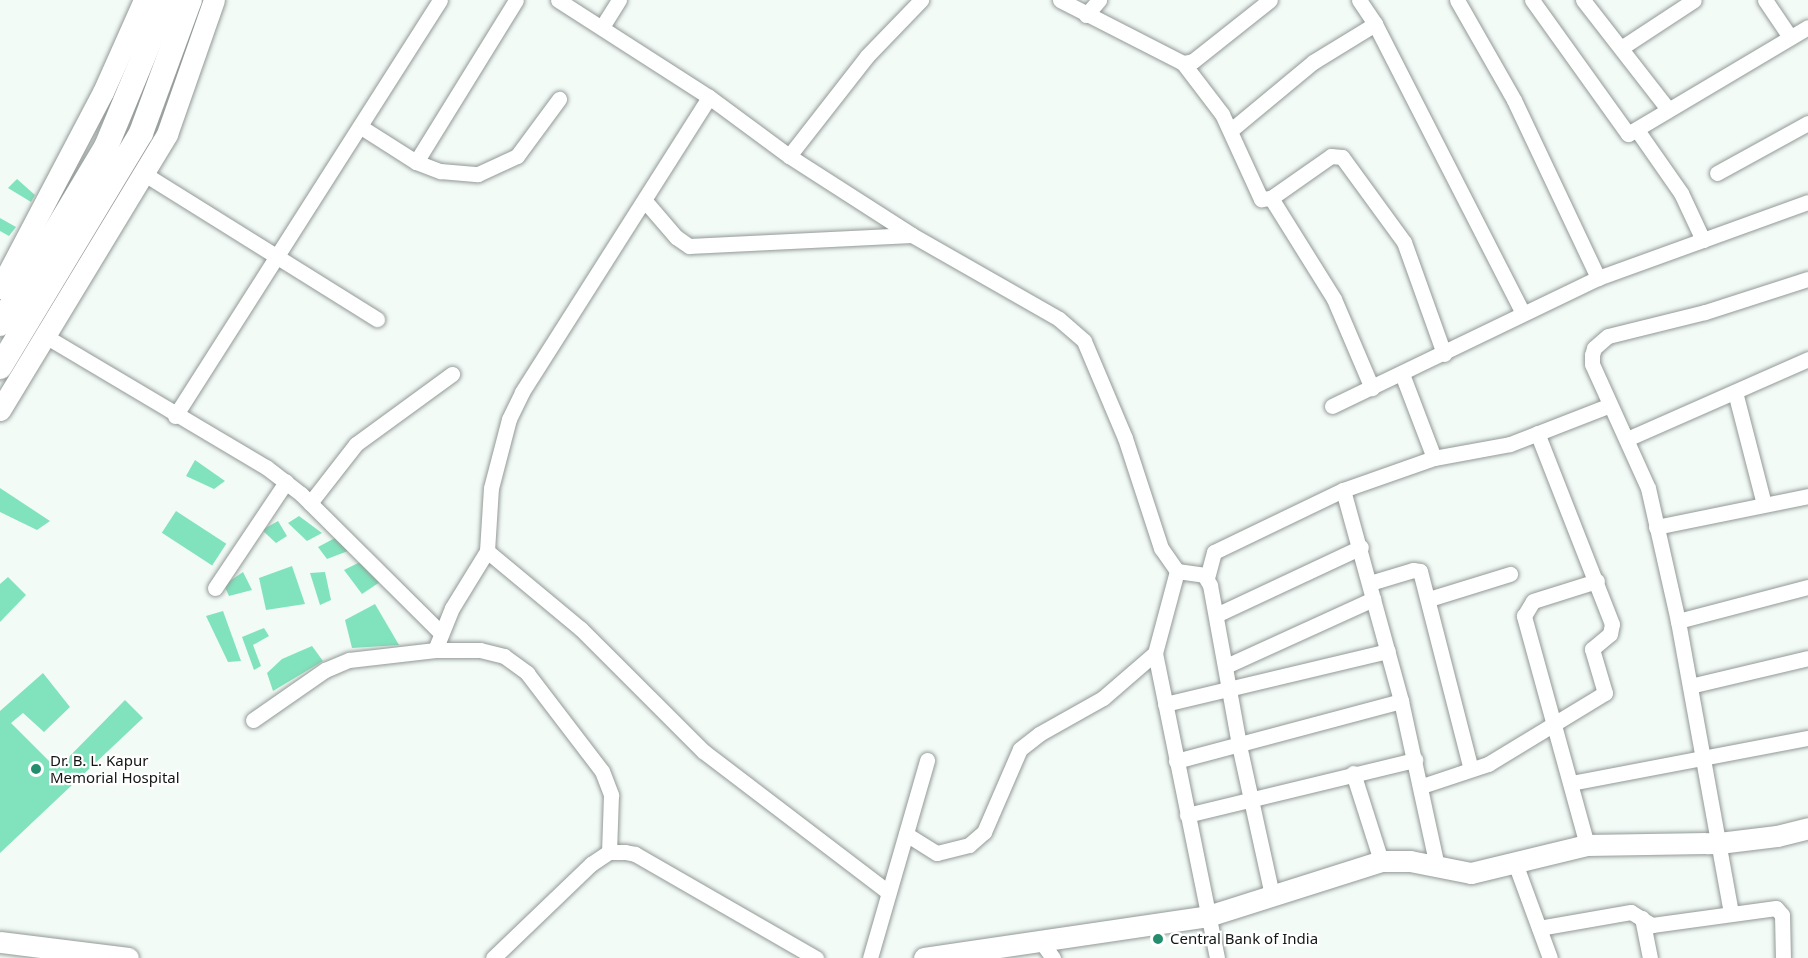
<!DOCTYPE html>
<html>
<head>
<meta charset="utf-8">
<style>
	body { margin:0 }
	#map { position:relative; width:1808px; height:958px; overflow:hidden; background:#f3fbf7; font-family:"Noto Sans",sans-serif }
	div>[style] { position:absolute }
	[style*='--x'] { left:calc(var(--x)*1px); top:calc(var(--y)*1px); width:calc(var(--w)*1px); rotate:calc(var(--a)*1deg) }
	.building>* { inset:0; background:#80e3bd; transform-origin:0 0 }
	.roads { filter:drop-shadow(0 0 2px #929996) drop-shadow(0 0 2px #929996) }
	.street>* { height:15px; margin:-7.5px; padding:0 7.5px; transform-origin:7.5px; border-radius:7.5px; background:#fff }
	.secondary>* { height:21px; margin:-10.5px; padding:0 10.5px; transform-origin:10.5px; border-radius:10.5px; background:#fff }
	.primary>* { height:24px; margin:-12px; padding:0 12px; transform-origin:12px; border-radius:12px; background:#fff }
	.dots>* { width:16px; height:16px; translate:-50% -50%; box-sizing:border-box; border:3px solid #fff; border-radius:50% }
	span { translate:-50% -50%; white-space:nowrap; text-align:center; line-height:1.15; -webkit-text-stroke:4.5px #fff; paint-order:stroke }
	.poi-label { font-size:15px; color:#131615 }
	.left { translate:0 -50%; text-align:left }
</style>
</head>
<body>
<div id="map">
	<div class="building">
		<i style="clip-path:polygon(17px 179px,35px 195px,31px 202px,8px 188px)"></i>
		<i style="clip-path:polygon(0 218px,16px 227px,9px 236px,0 231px)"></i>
		<i style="clip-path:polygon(195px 460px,225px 481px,214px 489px,186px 476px)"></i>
		<i style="clip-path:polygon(0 488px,50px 521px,37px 530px,0 512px)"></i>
		<i style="left:176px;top:511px;width:60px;height:26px;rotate:33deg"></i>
		<i style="clip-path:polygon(299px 516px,322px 533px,307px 541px,288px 523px)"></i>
		<i style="clip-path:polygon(278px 521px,287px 536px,276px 543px,262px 530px)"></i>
		<i style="clip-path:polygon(335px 538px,348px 551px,327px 559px,318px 547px)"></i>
		<i style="clip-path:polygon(360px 562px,380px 582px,362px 594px,344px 570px)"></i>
		<i style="clip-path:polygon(292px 566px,305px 604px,266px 610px,259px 578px)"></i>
		<i style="clip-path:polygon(243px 572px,252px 590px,229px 596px,224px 585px)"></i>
		<i style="clip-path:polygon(325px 572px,331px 600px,320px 605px,310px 573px)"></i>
		<i style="clip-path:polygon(8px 577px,26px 595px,0 622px,0 584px)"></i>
		<i style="clip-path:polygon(375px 604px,399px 645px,352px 648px,345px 620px)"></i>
		<i style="clip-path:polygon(223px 611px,241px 661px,228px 662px,206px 616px)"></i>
		<i style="clip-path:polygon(264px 628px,269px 636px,253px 645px,261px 666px,254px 670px,242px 637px)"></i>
		<i style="clip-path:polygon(312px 646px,323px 661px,273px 691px,267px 673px,282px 659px)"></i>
		<i style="clip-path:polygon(43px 673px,70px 707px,44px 732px,23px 713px,11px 723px,57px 769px,125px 700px,143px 718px,0 853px,0 711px)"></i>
	</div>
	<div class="roads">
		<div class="street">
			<i style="--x:558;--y:0;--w:179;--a:32.7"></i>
			<i style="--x:709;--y:97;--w:99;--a:36.4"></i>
			<i style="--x:789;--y:156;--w:146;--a:32.7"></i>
			<i style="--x:912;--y:235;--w:169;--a:29.7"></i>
			<i style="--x:1059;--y:319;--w:33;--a:41"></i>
			<i style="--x:1084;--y:341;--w:105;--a:67.1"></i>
			<i style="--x:1125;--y:438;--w:116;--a:71.9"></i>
			<i style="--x:1161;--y:548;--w:28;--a:55"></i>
			<i style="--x:1177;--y:571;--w:27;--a:8"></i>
			<i style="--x:1204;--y:575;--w:12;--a:59"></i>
			<i style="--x:1210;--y:585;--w:163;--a:79.7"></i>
			<i style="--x:1239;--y:745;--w:154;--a:77.6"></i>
			<i style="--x:1060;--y:0;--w:138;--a:27.1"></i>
			<i style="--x:1183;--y:63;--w:10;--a:-11"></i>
			<i style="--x:1193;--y:61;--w:98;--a:-38.4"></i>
			<i style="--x:1359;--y:0;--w:29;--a:56"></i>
			<i style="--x:1375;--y:24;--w:325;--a:62.9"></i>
			<i style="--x:1457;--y:0;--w:115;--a:60.3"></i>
			<i style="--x:1514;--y:100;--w:197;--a:64.7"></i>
			<i style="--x:1532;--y:0;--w:165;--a:54.4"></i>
			<i style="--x:1628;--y:134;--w:209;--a:-30.7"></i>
			<i style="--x:1583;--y:0;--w:138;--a:52.1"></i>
			<i style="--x:1765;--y:0;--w:45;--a:56"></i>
			<i style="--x:1086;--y:15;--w:20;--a:-49"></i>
			<i style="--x:602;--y:27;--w:32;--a:-58"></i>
			<i style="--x:1621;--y:48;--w:87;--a:-33.3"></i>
			<i style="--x:1183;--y:63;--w:64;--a:52.6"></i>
			<i style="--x:1222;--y:114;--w:94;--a:65.4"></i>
			<i style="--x:1261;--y:199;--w:10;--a:-6"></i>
			<i style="--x:1271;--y:198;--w:73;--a:-35"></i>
			<i style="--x:1331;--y:156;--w:11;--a:5"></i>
			<i style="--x:1342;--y:157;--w:105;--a:53.9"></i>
			<i style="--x:1404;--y:242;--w:119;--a:70.3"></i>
			<i style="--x:361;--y:127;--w:65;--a:32.5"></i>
			<i style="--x:416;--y:162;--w:26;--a:21"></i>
			<i style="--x:440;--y:171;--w:38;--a:5"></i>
			<i style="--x:478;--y:174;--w:43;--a:-24.8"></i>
			<i style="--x:517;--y:156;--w:71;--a:-53.6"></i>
			<i style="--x:1231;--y:130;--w:107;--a:-39.7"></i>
			<i style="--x:1313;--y:62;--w:73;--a:-31.5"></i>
			<i style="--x:1637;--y:130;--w:77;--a:55.1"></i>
			<i style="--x:1681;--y:193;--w:52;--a:64.9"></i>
			<i style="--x:789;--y:156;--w:127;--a:-52"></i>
			<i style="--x:867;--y:56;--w:78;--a:-46"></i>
			<i style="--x:416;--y:162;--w:190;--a:-58.3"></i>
			<i style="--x:143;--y:173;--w:276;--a:32"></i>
			<i style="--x:1717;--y:173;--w:104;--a:-28.8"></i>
			<i style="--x:1271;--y:198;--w:119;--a:58"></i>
			<i style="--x:1334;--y:299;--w:97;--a:66.9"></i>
			<i style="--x:645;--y:201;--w:48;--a:49.3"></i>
			<i style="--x:676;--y:237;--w:16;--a:35"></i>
			<i style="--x:689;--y:246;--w:223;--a:-2.8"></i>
			<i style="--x:45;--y:336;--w:257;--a:30.7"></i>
			<i style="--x:266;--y:467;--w:44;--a:37.6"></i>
			<i style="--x:301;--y:494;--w:196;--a:44.8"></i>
			<i style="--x:1402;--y:374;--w:90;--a:69.1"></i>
			<i style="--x:1735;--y:392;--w:116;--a:75.5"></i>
			<i style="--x:1332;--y:406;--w:295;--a:-25.7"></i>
			<i style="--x:1598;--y:278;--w:223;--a:-19.9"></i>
			<i style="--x:175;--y:416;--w:493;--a:-57.5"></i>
			<i style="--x:1627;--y:439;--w:198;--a:-23.8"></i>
			<i style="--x:1343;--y:490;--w:219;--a:74.6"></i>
			<i style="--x:1401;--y:701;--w:169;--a:77.7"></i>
			<i style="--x:310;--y:503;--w:75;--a:-52.1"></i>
			<i style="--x:356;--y:444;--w:119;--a:-36.1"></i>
			<i style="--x:1656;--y:527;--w:155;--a:-11.5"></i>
			<i style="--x:487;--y:551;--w:122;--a:39.7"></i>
			<i style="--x:581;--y:629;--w:173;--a:45"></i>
			<i style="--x:703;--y:751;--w:233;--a:37.3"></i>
			<i style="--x:1177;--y:571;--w:85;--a:105"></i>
			<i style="--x:1155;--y:653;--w:311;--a:78.5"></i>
			<i style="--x:1207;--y:578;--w:27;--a:-75"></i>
			<i style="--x:1214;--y:552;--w:143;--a:-25.7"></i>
			<i style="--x:1343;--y:490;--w:96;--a:-19.4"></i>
			<i style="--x:1434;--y:458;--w:77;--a:-10.4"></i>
			<i style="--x:1510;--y:444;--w:107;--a:-21.3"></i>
			<i style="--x:1370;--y:583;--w:45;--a:-16.8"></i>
			<i style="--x:1413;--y:570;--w:7;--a:8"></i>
			<i style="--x:1420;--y:571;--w:204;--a:75.6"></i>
			<i style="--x:215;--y:588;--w:128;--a:-56.2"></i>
			<i style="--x:1429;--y:599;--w:85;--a:-17.2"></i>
			<i style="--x:1216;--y:615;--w:160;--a:-25.1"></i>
			<i style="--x:1678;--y:621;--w:134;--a:-14.7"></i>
			<i style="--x:435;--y:650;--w:45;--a:-68"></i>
			<i style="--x:452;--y:608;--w:67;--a:-58.4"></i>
			<i style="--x:487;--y:551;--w:63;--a:-86.4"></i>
			<i style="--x:491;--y:488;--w:71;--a:-75.4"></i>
			<i style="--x:509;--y:419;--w:30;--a:-64"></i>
			<i style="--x:522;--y:392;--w:349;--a:-57.6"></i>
			<i style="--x:1226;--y:666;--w:162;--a:-24.5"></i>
			<i style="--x:1690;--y:686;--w:121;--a:-13.3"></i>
			<i style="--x:1165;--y:704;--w:229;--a:-13.4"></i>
			<i style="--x:253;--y:720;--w:88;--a:-34.8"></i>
			<i style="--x:325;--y:670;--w:26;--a:-23"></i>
			<i style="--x:349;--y:660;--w:87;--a:-6.6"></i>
			<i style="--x:435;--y:650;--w:45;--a:0"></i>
			<i style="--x:480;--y:650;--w:25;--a:14"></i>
			<i style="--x:504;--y:656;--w:29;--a:36"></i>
			<i style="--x:527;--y:673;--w:123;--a:52.6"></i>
			<i style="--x:602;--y:771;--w:26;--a:69"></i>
			<i style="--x:611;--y:795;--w:57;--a:92"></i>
			<i style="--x:1176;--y:761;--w:233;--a:-14.9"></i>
			<i style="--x:1353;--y:773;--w:92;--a:72.3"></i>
			<i style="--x:1571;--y:783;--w:241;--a:-10.8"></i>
			<i style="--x:1422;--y:786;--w:70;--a:-18.4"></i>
			<i style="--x:1488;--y:764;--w:137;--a:-31.3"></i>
			<i style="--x:1605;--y:693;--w:46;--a:-106.5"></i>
			<i style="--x:1592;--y:649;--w:23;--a:-40"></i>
			<i style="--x:1610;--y:634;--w:10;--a:-79"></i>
			<i style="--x:1612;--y:624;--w:205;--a:-111.4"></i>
			<i style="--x:1187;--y:815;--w:235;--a:-13.6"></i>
			<i style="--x:906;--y:834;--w:36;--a:32"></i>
			<i style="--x:937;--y:853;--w:33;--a:-14"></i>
			<i style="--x:969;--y:845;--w:20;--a:-41"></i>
			<i style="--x:984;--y:832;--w:90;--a:-66.6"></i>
			<i style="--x:1020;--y:749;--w:24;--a:-38"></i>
			<i style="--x:1039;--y:734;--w:73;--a:-29.4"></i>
			<i style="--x:1103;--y:698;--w:69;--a:-40.9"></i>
			<i style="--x:1587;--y:845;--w:238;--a:-105.4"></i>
			<i style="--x:1524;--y:616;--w:17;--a:-59"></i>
			<i style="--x:1533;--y:601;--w:67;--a:-17.4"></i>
			<i style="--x:1515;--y:863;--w:101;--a:69.8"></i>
			<i style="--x:1731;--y:913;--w:297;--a:-100.3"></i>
			<i style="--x:1678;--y:621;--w:136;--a:-102.7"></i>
			<i style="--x:1648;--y:488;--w:136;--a:-114.3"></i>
			<i style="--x:1592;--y:364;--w:9;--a:-90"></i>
			<i style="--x:1592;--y:355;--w:7;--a:-74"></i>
			<i style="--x:1594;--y:348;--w:18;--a:-41"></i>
			<i style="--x:1608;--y:336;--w:100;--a:-13.9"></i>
			<i style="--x:1705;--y:312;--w:108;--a:-17.8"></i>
			<i style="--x:1642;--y:918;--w:41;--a:78.7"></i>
			<i style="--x:1539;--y:928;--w:93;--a:-9.9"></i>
			<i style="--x:1631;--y:912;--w:25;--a:32"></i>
			<i style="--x:1652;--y:925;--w:125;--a:-7.8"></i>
			<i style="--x:1776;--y:908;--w:9;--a:49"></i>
			<i style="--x:1782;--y:915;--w:43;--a:88.7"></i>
			<i style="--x:1040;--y:940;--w:22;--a:54"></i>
			<i style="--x:493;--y:958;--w:136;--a:-43.8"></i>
			<i style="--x:591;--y:864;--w:22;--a:-34"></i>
			<i style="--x:609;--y:852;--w:16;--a:0"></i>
			<i style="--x:625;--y:852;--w:10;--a:11"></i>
			<i style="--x:635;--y:854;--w:209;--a:29.9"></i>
			<i style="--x:870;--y:958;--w:206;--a:-73.9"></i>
		</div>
		<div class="secondary">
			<i style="--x:0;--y:288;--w:221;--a:-62.3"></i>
			<i style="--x:103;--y:92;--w:101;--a:-66"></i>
			<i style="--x:0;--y:410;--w:323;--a:-58.8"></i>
			<i style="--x:167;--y:134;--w:142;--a:-70.7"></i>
			<i style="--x:0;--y:942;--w:129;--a:7.1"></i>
			<i style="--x:924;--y:958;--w:287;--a:-8.4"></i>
			<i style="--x:1208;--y:916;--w:182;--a:-17.6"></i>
			<i style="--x:1381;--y:861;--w:29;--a:0"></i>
			<i style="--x:1410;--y:861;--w:62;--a:11.1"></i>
			<i style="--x:1471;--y:873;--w:119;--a:-13.6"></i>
			<i style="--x:1587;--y:845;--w:132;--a:-0.9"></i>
			<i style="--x:1719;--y:843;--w:58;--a:-6.9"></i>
			<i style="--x:1777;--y:836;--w:32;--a:-14"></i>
		</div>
		<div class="primary">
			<i style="--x:0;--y:324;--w:206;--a:-59.1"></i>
			<i style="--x:106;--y:147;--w:159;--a:-67.5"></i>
			<i style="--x:0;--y:367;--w:273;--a:-58.9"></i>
			<i style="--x:141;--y:133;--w:142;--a:-69.8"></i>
		</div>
	</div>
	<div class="dots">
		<i style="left:36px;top:769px;background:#238e6d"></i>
		<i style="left:1158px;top:939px;background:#238e6d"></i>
	</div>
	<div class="poi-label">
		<span class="left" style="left:50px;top:769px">Dr. B. L. Kapur<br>Memorial Hospital</span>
		<span class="left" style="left:1170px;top:939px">Central Bank of India</span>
	</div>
</div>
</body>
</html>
